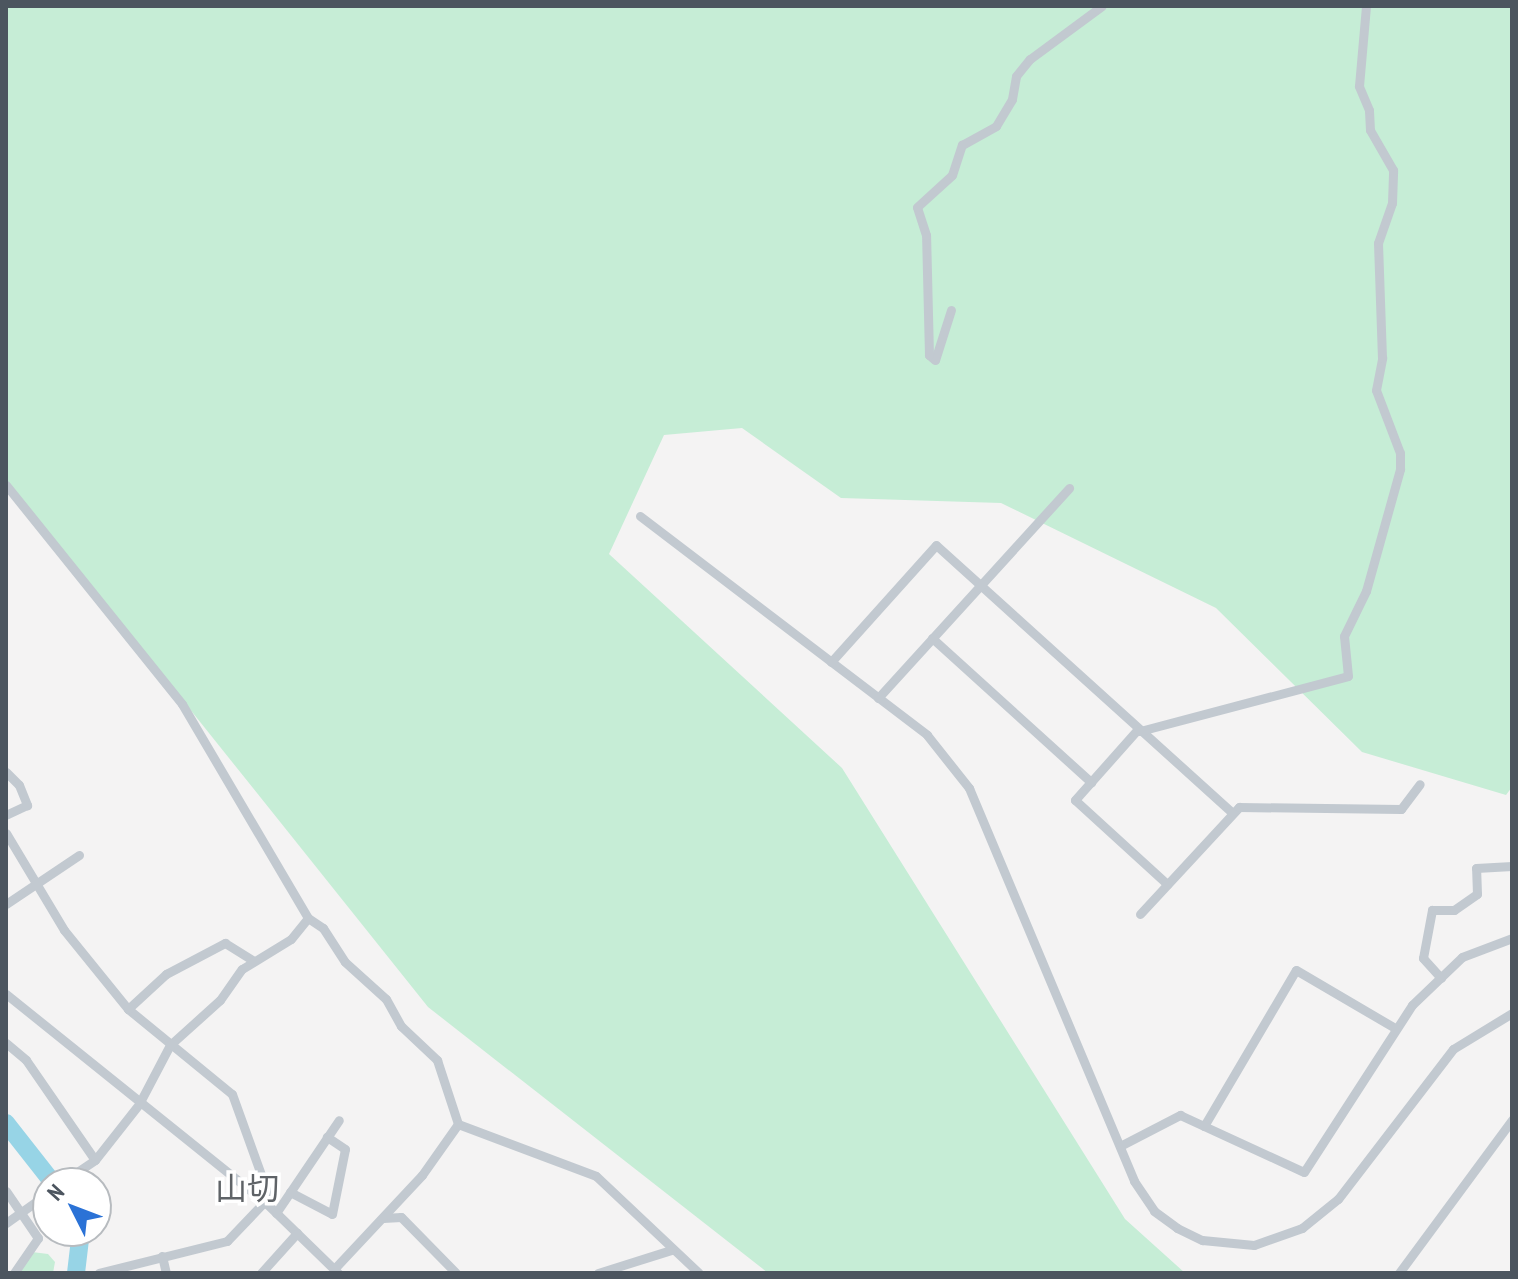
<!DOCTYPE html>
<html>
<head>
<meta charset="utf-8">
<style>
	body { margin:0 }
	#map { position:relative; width:1518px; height:1279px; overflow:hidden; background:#f4f3f3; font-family:"PT Sans Narrow","Noto Sans JP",sans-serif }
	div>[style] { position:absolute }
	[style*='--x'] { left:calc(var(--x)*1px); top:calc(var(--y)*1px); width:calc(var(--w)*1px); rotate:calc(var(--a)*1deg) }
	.green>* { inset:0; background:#c6edd6 }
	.river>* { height:18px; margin:-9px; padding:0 9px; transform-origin:9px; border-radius:9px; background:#97d4e6 }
	.minor>* { height:9px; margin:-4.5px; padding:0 4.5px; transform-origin:4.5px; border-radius:4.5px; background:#c2c9d0 }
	span { translate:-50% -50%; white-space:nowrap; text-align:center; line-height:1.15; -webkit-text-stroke:7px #fff; paint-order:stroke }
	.quarter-label { font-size:32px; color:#5f6367 }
	.frame { position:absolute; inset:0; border:8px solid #4c555f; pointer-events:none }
	.north { position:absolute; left:32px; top:1167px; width:80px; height:80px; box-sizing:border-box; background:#fff; border:2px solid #b7bbbf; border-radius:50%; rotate:312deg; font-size:22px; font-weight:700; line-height:32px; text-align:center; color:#4c555f }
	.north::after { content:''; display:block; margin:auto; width:28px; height:36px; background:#2b72d6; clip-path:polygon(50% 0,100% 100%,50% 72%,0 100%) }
</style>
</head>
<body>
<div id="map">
	<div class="green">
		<i style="clip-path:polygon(6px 6px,1512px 6px,1512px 787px,1506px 795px,1362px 752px,1216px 608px,1001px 503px,841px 498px,742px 428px,664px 435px,609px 554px,842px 768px,1125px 1219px,1185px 1273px,768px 1273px,428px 1007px,109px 608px,6px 491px)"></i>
		<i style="clip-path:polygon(32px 1252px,48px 1254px,55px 1262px,53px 1273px,19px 1273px)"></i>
	</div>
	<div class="river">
		<i style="--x:6;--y:1123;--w:76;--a:51.9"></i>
		<i style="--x:76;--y:1273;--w:42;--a:-83.2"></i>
	</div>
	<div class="minor">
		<i style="--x:951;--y:310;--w:52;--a:107.7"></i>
		<i style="--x:935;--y:360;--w:8;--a:-140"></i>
		<i style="--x:929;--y:355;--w:120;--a:-91.4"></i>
		<i style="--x:926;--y:235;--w:29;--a:-108"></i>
		<i style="--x:917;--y:207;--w:47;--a:-42.4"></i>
		<i style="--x:952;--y:175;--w:32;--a:-72"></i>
		<i style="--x:962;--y:145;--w:39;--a:-29"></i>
		<i style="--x:996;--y:126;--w:31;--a:-59"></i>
		<i style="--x:1012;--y:99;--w:23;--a:-80"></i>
		<i style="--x:1016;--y:76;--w:22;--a:-51"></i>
		<i style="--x:1030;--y:59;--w:89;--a:-36.4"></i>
		<i style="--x:6;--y:485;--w:281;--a:51.2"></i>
		<i style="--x:182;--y:704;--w:248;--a:59.5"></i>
		<i style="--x:308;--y:918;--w:18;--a:34"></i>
		<i style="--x:323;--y:928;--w:40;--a:57.1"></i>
		<i style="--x:345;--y:962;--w:55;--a:42.1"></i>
		<i style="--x:386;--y:999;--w:31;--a:61"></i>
		<i style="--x:401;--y:1026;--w:50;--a:43.4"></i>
		<i style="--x:437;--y:1060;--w:67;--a:71.8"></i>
		<i style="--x:640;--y:516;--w:361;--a:37.3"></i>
		<i style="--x:927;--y:735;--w:68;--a:51.6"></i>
		<i style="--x:969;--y:788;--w:426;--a:67.2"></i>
		<i style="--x:1134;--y:1181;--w:36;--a:56"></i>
		<i style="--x:1154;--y:1211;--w:29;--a:36"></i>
		<i style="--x:1177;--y:1228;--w:28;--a:26"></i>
		<i style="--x:1202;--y:1240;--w:52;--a:5.5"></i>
		<i style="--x:1254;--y:1245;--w:51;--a:-19.5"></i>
		<i style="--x:1302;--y:1228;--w:46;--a:-38.9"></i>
		<i style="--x:1338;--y:1199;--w:189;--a:-52.5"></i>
		<i style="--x:1453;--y:1049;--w:69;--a:-31.4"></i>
		<i style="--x:932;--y:638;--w:215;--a:42.2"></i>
		<i style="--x:831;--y:662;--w:157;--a:-48.1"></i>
		<i style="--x:936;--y:545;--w:398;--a:42.1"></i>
		<i style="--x:878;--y:698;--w:284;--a:-47.7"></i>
		<i style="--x:1138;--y:729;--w:95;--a:131.6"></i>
		<i style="--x:1075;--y:800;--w:125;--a:42.4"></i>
		<i style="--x:1140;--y:731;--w:215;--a:-14.8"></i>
		<i style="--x:1348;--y:676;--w:40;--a:-95.7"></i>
		<i style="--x:1344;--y:636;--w:50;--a:-63.9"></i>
		<i style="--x:1366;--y:591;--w:127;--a:-74.4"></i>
		<i style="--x:1400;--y:469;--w:16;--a:-90"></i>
		<i style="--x:1400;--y:453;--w:67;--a:-110.9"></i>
		<i style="--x:1376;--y:390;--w:33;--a:-79"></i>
		<i style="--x:1382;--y:358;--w:115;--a:-92"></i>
		<i style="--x:1378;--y:243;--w:42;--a:-70.7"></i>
		<i style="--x:1392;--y:203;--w:33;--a:-88"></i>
		<i style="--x:1393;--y:170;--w:46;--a:-119.9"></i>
		<i style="--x:1370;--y:130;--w:20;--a:-93"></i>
		<i style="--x:1369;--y:110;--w:26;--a:-113"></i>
		<i style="--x:1359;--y:86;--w:80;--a:-85"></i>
		<i style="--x:6;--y:772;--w:18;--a:45"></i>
		<i style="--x:19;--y:785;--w:22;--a:68"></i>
		<i style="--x:27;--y:805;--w:23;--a:155"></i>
		<i style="--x:6;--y:833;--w:113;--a:59.1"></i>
		<i style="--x:64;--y:930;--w:102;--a:51"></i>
		<i style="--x:128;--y:1009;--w:134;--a:39.3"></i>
		<i style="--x:232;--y:1094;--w:109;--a:70.2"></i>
		<i style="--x:269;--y:1197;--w:61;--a:133.7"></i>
		<i style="--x:227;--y:1241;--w:132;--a:166"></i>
		<i style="--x:6;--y:904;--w:88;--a:-33.9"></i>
		<i style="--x:1140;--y:914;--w:146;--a:-47.2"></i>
		<i style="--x:1239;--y:807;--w:162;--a:0.7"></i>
		<i style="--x:1401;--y:809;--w:31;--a:-53"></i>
		<i style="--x:1441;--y:978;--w:27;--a:-132"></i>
		<i style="--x:1423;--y:958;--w:49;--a:-79.4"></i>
		<i style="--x:1432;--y:910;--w:22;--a:0"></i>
		<i style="--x:1454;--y:910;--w:28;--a:-35"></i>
		<i style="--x:1477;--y:894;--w:26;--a:-92"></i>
		<i style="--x:1476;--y:868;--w:36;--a:-3"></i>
		<i style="--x:6;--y:994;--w:335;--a:38.8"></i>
		<i style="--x:267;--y:1204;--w:99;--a:44.2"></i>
		<i style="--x:128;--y:1009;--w:52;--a:-42.6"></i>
		<i style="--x:166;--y:974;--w:67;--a:-27.7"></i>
		<i style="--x:225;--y:943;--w:34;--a:32"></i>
		<i style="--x:6;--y:1043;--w:26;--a:40"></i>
		<i style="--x:26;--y:1060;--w:121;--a:55.4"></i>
		<i style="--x:458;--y:1124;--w:147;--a:20.6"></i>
		<i style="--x:596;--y:1176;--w:141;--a:43.3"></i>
		<i style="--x:1204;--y:1126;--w:181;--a:-59.5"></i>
		<i style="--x:1296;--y:970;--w:115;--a:30.4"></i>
		<i style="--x:1120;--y:1146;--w:68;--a:-27.3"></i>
		<i style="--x:1180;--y:1115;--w:136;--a:24.7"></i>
		<i style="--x:1304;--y:1172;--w:199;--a:-57.1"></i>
		<i style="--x:1412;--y:1005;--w:69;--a:-43.8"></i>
		<i style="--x:1462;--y:957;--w:53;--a:-20.8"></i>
		<i style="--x:61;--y:1183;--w:41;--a:-34.1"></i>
		<i style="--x:95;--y:1160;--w:71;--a:-51.8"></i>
		<i style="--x:139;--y:1104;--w:67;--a:-62.3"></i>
		<i style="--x:170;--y:1045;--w:67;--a:-42"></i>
		<i style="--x:220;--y:1000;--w:38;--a:-55"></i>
		<i style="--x:242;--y:969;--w:57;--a:-31.5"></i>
		<i style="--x:291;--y:939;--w:27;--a:-51"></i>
		<i style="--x:6;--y:1191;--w:57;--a:55.8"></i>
		<i style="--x:38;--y:1238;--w:42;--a:124.4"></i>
		<i style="--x:290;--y:1192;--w:47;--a:27.6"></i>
		<i style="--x:332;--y:1214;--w:66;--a:-78.7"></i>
		<i style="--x:345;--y:1149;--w:22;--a:-146"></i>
		<i style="--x:276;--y:1213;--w:112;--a:-55.9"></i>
		<i style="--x:383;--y:1218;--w:18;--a:-3"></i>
		<i style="--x:401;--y:1217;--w:78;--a:45.5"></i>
		<i style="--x:6;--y:1223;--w:52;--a:-35.5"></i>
		<i style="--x:162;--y:1256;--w:17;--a:77"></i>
		<i style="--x:334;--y:1269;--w:129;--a:-46.9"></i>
		<i style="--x:422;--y:1175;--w:62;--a:-54.8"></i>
		<i style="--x:261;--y:1273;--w:54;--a:-48"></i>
		<i style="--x:598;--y:1273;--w:77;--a:-17.5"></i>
		<i style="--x:1399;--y:1273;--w:190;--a:-53.6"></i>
	</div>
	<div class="quarter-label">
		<span style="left:247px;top:1188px">山切</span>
	</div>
	<div class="frame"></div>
	<div class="north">N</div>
</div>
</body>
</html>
